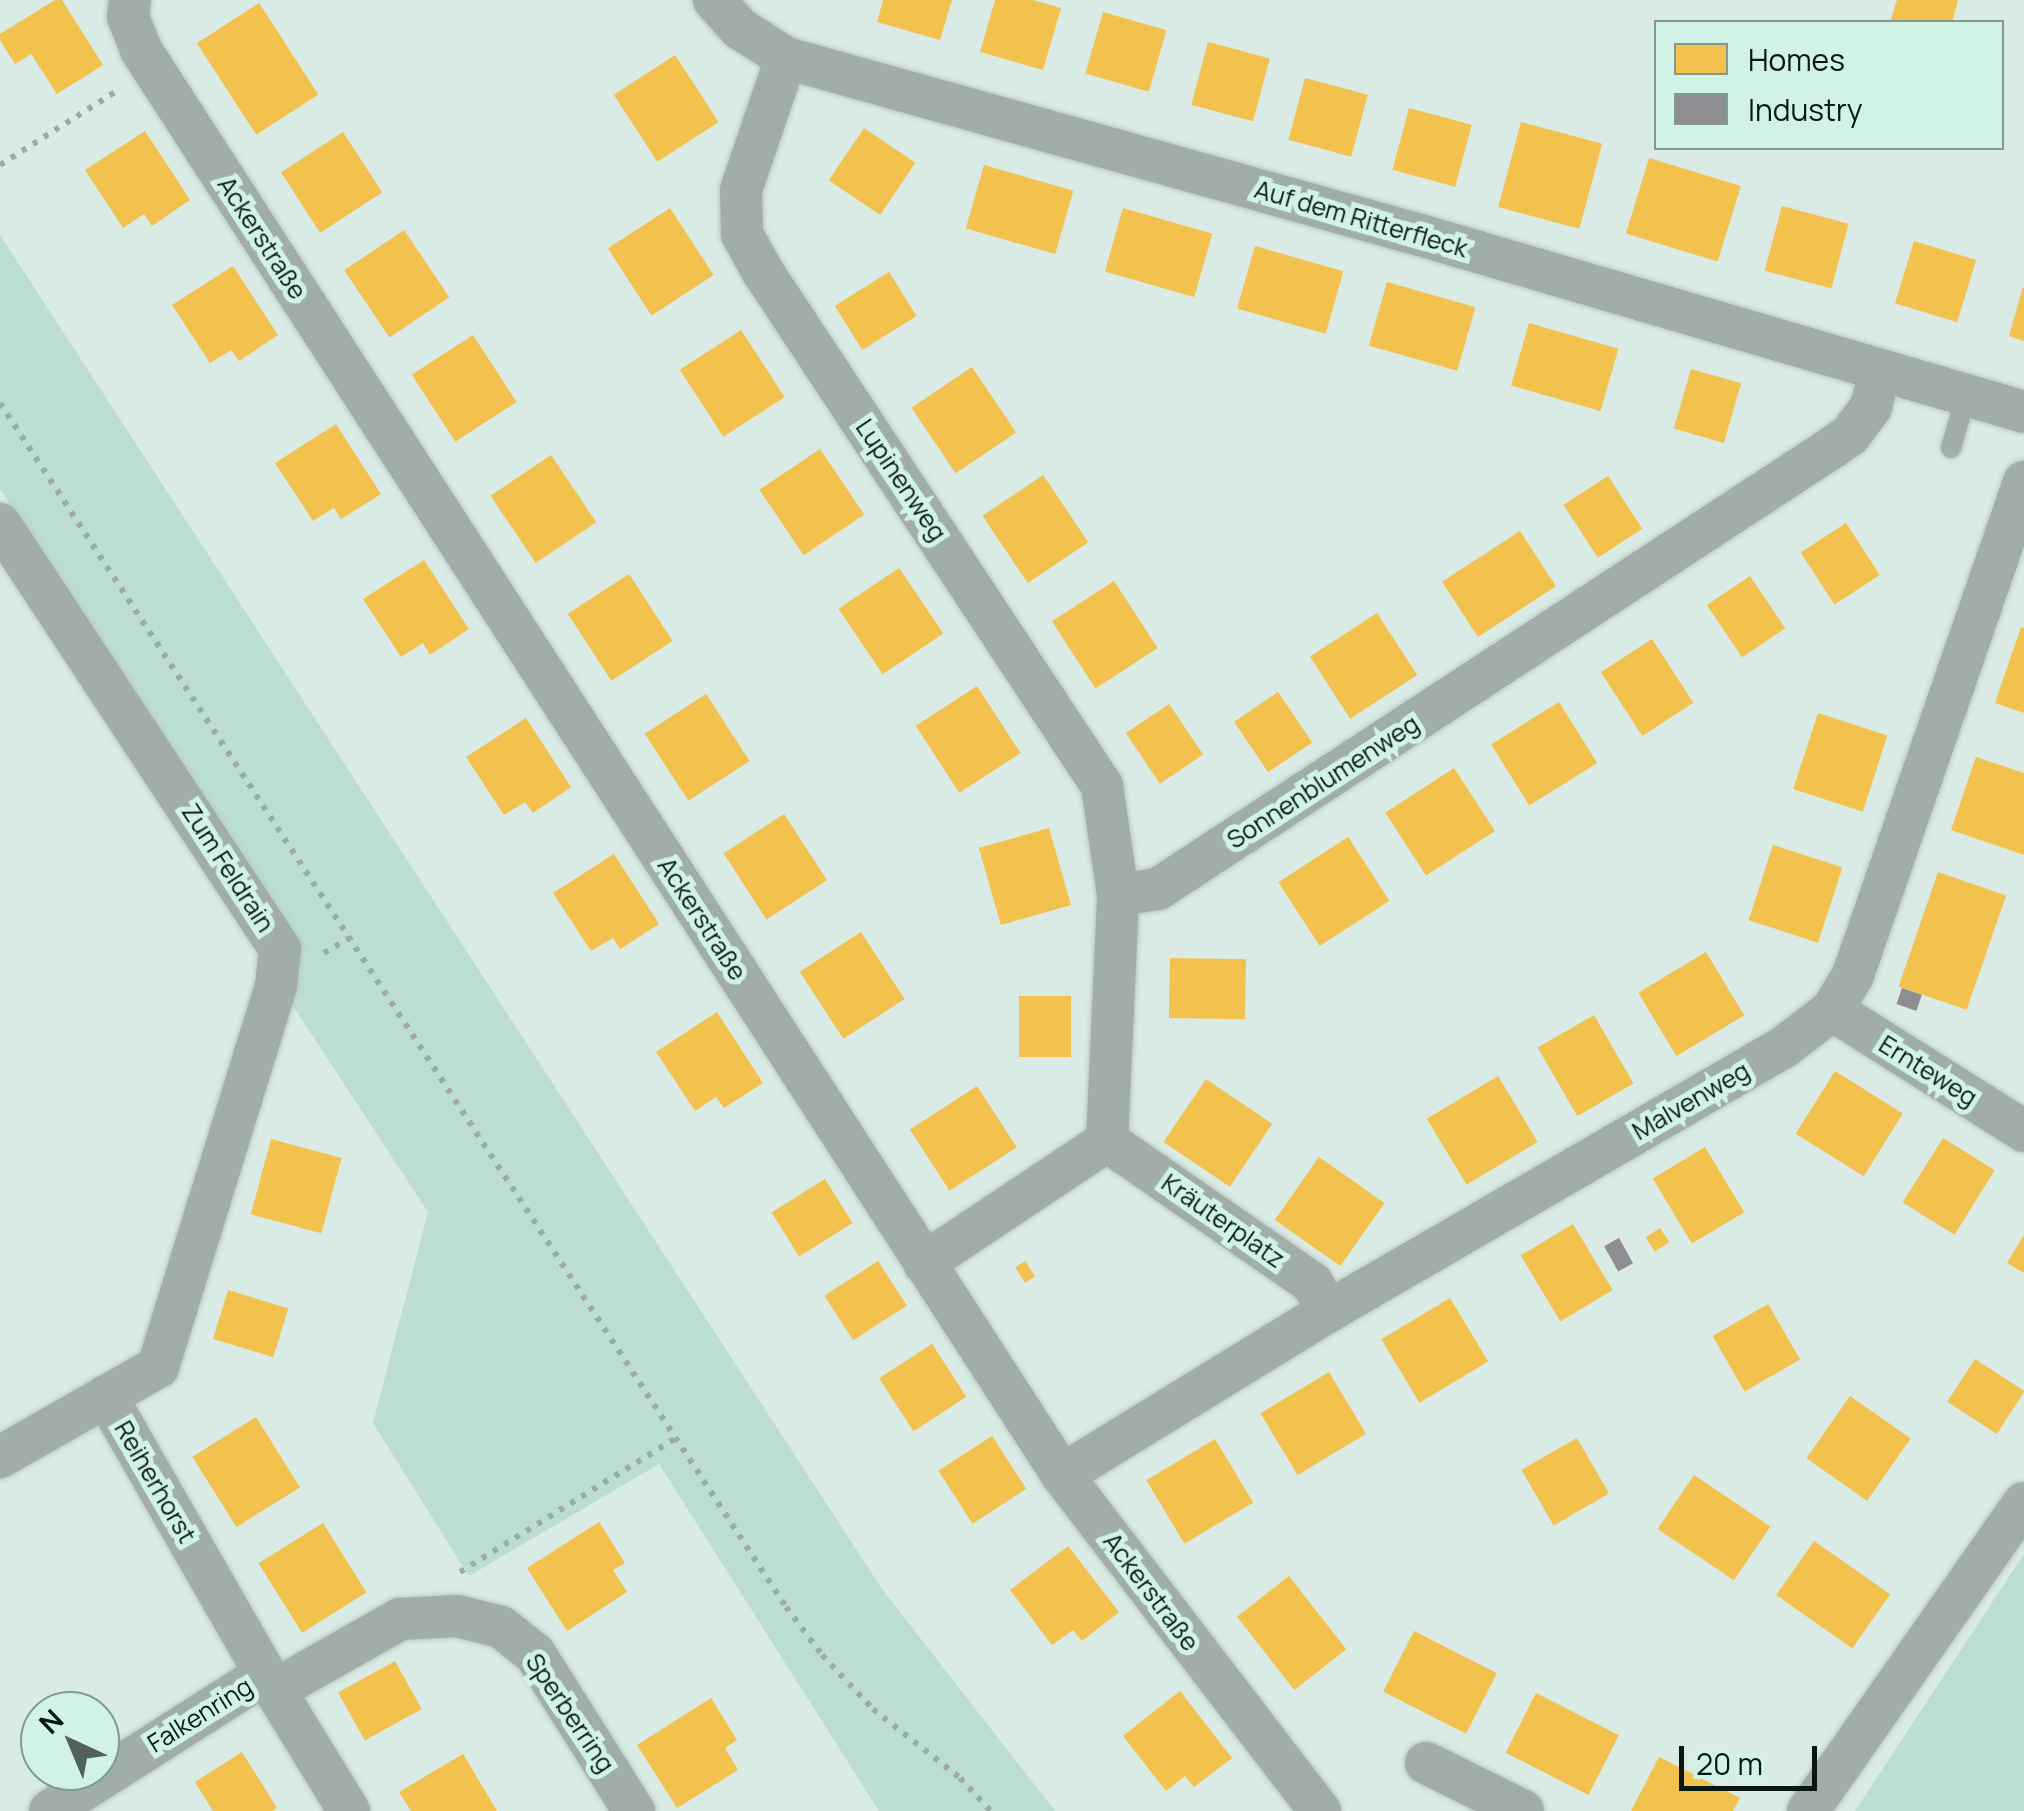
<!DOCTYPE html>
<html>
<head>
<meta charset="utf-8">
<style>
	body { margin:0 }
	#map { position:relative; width:2024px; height:1811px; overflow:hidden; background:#d9ebe4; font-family:Manrope,sans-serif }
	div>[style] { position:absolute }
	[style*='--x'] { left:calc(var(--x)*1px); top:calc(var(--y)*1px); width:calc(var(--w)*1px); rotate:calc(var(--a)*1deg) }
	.green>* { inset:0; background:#bbded1 }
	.homes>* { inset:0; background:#f2c14e; transform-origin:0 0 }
	.industry>* { inset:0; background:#8d8d92; transform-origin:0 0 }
	.path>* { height:6px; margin-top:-3px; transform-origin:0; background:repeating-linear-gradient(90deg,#9eaaa5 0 5px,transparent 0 13px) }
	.roads { filter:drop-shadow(0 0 2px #bac7c2) drop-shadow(0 0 2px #bac7c2) }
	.service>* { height:20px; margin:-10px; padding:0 10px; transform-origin:10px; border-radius:10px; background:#a1ada8 }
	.minor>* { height:42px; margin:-21px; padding:0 21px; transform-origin:21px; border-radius:21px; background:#a1ada8 }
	span { translate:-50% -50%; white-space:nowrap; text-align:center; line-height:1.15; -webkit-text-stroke:10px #d1f3e5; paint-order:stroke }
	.street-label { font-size:25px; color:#0a1712 }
	.legend { position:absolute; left:1654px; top:20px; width:350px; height:130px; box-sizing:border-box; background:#d1f3e5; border:2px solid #819b91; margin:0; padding:12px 18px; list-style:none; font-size:30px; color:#0a1712 }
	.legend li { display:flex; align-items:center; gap:20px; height:50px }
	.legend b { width:50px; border:2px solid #819b91 }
	.north { position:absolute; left:20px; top:1691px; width:100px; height:100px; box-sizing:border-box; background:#d1f3e5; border:2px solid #819b91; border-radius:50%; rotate:316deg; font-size:28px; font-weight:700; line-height:40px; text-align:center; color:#0a1712 }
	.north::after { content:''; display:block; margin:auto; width:35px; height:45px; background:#52615c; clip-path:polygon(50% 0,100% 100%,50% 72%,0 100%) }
	.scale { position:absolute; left:1679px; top:1746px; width:138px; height:45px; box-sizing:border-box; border:5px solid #0a1712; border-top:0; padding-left:12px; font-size:30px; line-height:35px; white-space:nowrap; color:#0a1712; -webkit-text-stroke:8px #d1f3e5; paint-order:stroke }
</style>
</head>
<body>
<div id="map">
	<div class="green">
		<i style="clip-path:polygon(0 235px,882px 1589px,1055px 1811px,879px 1811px,659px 1464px,469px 1576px,373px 1423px,428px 1212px,289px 1000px,298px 945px,0 489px)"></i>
		<i style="clip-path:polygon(2024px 1554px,2024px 1811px,1855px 1811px)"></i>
	</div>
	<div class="homes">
		<i style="clip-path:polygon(55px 0,62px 0,103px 65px,57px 94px,31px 54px,15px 64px,0 40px,0 34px)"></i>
		<i style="clip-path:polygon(883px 0,952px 0,940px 40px,877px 22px)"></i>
		<i style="clip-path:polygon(995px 0,1033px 0,1061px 8px,1043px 70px,980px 52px)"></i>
		<i style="clip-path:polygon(1897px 0,1958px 0,1952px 22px,1890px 22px)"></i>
		<i style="left:259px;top:3px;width:109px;height:74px;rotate:57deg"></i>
		<i style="left:1103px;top:12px;width:66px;height:64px;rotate:16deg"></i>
		<i style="left:1208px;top:42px;width:64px;height:65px;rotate:15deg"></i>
		<i style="left:675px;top:55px;width:80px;height:73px;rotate:57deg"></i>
		<i style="left:1305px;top:78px;width:65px;height:64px;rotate:15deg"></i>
		<i style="left:1409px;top:108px;width:65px;height:64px;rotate:15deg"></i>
		<i style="left:1521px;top:122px;width:84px;height:88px;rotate:15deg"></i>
		<i style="left:864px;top:128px;width:62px;height:63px;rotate:34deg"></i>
		<i style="clip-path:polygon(145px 131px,190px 200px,152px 226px,144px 214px,123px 228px,85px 170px)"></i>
		<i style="left:343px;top:132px;width:72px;height:74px;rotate:57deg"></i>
		<i style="left:1649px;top:158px;width:96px;height:79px;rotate:17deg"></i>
		<i style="left:984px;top:165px;width:93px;height:66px;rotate:16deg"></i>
		<i style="left:1782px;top:206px;width:69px;height:67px;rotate:15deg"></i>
		<i style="left:670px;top:208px;width:80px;height:74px;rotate:57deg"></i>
		<i style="left:1123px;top:208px;width:93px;height:66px;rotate:16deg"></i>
		<i style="left:404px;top:230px;width:81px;height:72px;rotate:56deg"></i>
		<i style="left:1914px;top:241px;width:65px;height:65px;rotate:17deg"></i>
		<i style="left:1255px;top:246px;width:92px;height:65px;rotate:16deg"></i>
		<i style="clip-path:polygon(233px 266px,278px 335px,239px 361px,231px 350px,210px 363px,172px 305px)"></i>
		<i style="left:889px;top:272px;width:52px;height:64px;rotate:58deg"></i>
		<i style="left:1387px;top:282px;width:92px;height:66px;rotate:16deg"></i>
		<i style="clip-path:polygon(2023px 287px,2024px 288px,2024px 341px,2009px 336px)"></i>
		<i style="left:1529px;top:323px;width:93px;height:65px;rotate:16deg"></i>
		<i style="left:741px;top:330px;width:80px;height:73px;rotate:57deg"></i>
		<i style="left:473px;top:335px;width:80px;height:73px;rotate:57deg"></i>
		<i style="left:972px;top:367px;width:79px;height:73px;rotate:56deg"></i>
		<i style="left:1691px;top:369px;width:52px;height:62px;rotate:16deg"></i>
		<i style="clip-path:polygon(336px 424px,381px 494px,341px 519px,334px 508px,313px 521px,275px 463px)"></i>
		<i style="left:820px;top:449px;width:79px;height:73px;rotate:56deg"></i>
		<i style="left:551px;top:455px;width:81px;height:73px;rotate:56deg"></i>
		<i style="left:1043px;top:475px;width:81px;height:73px;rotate:56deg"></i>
		<i style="left:1608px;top:476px;width:63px;height:53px;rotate:57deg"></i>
		<i style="left:1846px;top:523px;width:62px;height:54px;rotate:57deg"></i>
		<i style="left:1520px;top:531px;width:66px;height:93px;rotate:57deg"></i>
		<i style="clip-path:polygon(424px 560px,469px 629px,430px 655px,423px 643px,401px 657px,363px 599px)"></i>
		<i style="left:899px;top:568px;width:79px;height:73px;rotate:56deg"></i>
		<i style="left:629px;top:574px;width:80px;height:73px;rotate:57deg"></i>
		<i style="left:1750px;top:576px;width:63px;height:52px;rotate:56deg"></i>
		<i style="left:1114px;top:581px;width:80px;height:74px;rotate:57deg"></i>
		<i style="left:1377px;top:613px;width:74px;height:80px;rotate:57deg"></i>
		<i style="clip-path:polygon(2021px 627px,2024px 628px,2024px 713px,1995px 703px)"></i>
		<i style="left:1652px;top:639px;width:76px;height:61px;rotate:57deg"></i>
		<i style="left:977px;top:686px;width:80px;height:73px;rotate:57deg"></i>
		<i style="left:1278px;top:692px;width:61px;height:53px;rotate:56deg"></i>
		<i style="left:706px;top:694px;width:80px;height:73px;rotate:57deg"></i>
		<i style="left:1559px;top:702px;width:72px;height:80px;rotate:58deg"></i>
		<i style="left:1169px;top:704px;width:61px;height:52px;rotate:56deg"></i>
		<i style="left:1818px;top:713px;width:73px;height:80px;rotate:18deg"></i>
		<i style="clip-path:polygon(526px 718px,571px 787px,533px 813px,525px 802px,504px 815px,466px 757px)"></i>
		<i style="clip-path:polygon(1976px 757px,2024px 773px,2024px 855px,1951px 830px)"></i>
		<i style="left:1454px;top:768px;width:75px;height:82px;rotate:57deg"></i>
		<i style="left:784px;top:814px;width:79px;height:72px;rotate:57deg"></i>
		<i style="left:1049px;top:828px;width:80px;height:73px;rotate:74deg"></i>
		<i style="left:1348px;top:837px;width:76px;height:83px;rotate:57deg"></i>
		<i style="left:1773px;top:845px;width:73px;height:79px;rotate:18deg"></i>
		<i style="clip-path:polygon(614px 854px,659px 924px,620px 949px,613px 938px,591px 951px,553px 893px)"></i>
		<i style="left:1938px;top:872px;width:72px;height:121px;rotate:19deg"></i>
		<i style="left:861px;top:932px;width:80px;height:73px;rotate:57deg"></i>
		<i style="left:1706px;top:952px;width:74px;height:79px;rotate:59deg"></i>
		<i style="left:1170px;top:958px;width:76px;height:60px;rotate:1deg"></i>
		<i style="left:1019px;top:996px;width:52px;height:61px"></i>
		<i style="clip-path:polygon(717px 1012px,763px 1083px,724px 1108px,716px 1097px,695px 1111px,656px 1052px)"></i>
		<i style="left:1594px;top:1015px;width:79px;height:65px;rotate:60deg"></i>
		<i style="left:1835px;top:1071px;width:80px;height:74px;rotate:32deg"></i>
		<i style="left:1498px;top:1076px;width:77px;height:83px;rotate:59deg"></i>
		<i style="left:1206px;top:1079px;width:80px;height:76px;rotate:34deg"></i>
		<i style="left:977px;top:1086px;width:73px;height:80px;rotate:57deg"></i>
		<i style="left:1943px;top:1138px;width:61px;height:76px;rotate:32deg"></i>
		<i style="left:271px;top:1139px;width:73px;height:78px;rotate:15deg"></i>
		<i style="left:1705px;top:1147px;width:76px;height:61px;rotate:59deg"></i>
		<i style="left:1319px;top:1157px;width:80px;height:77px;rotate:35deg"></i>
		<i style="left:825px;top:1179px;width:52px;height:63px;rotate:58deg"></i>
		<i style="left:1573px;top:1224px;width:77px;height:61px;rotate:59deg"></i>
		<i style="left:1660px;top:1228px;width:17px;height:17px;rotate:57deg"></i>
		<i style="clip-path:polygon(2024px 1235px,2024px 1273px,2007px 1263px)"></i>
		<i style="left:878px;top:1261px;width:53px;height:64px;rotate:57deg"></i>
		<i style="left:1025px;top:1261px;width:18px;height:12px;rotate:56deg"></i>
		<i style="left:228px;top:1290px;width:63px;height:51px;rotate:17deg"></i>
		<i style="left:1450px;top:1298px;width:74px;height:80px;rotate:59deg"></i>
		<i style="left:1768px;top:1304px;width:64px;height:64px;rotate:60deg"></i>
		<i style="left:932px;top:1344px;width:63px;height:63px;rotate:57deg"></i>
		<i style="left:1975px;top:1359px;width:59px;height:51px;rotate:33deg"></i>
		<i style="left:1329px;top:1372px;width:72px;height:80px;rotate:59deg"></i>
		<i style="left:1850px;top:1396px;width:74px;height:76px;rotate:35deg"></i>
		<i style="left:256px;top:1417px;width:83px;height:75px;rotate:58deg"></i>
		<i style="left:992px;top:1436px;width:63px;height:64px;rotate:57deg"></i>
		<i style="left:1577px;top:1438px;width:64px;height:64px;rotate:60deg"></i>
		<i style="left:1215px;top:1439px;width:74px;height:80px;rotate:59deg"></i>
		<i style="left:1694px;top:1475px;width:92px;height:65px;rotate:34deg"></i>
		<i style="clip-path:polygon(599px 1522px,625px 1563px,613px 1570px,627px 1592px,567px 1631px,527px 1568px)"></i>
		<i style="left:323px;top:1523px;width:82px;height:76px;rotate:58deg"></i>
		<i style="left:1814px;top:1541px;width:93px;height:66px;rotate:35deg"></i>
		<i style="clip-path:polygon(1068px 1546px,1119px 1612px,1082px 1641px,1073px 1630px,1052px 1645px,1010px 1590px)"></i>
		<i style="left:1289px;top:1576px;width:93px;height:66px;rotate:52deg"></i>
		<i style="left:1414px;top:1631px;width:93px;height:68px;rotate:27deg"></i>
		<i style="left:395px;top:1661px;width:55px;height:65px;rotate:61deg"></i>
		<i style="clip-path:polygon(1180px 1691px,1232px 1758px,1194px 1787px,1185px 1776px,1166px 1791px,1123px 1736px)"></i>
		<i style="left:1536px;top:1693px;width:93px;height:67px;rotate:27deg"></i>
		<i style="clip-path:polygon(711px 1698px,737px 1740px,725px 1748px,738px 1770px,677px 1808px,637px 1745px)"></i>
		<i style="clip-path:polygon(242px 1752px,277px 1808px,272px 1811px,213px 1811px,195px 1782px)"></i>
		<i style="clip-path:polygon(463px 1754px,497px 1811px,411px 1811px,399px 1792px)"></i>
		<i style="clip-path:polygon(1659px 1757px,1740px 1798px,1733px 1811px,1631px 1811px)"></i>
	</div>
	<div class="industry">
		<i style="left:1902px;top:988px;width:21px;height:17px;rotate:19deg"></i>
		<i style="left:1619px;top:1238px;width:29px;height:17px;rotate:61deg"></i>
	</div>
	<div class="path">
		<i style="--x:0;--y:165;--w:140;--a:-32.4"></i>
		<i style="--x:0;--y:403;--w:1438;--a:56.86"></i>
		<i style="--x:786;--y:1607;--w:60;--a:53.1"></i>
		<i style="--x:822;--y:1655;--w:74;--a:46.6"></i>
		<i style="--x:873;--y:1709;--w:111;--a:38.4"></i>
		<i style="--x:960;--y:1778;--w:45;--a:46.8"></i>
		<i style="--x:324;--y:953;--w:29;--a:-31"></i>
		<i style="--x:460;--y:1572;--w:254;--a:-31.8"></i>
	</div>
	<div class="roads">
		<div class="service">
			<i style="--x:1951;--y:448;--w:54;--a:-73.9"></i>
		</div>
		<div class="minor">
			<i style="--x:130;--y:0;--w:17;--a:97"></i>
			<i style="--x:128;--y:17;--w:35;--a:68"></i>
			<i style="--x:141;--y:50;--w:1697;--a:57.12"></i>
			<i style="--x:1062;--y:1475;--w:424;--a:52.5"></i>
			<i style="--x:714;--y:0;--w:38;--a:48"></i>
			<i style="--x:739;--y:28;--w:56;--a:32.6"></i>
			<i style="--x:786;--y:58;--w:658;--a:15.6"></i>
			<i style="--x:1420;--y:235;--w:629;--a:16.33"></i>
			<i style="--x:786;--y:58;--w:139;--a:108.8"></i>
			<i style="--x:741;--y:190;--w:44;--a:88.7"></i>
			<i style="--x:742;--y:234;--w:43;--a:61.1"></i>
			<i style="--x:763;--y:272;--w:616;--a:56.59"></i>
			<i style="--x:1102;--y:786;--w:110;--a:81.6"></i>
			<i style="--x:0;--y:524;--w:509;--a:56.62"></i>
			<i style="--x:280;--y:949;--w:37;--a:96"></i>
			<i style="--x:276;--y:986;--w:399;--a:107.2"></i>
			<i style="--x:158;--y:1367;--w:182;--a:150.3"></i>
			<i style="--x:1832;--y:1010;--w:227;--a:32.2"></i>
			<i style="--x:1107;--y:1141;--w:249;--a:34.7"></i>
			<i style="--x:1312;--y:1283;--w:33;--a:59"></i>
			<i style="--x:924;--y:1263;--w:220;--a:-33.7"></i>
			<i style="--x:1107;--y:1141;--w:246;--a:-87.4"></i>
			<i style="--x:1118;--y:895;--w:40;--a:-8.5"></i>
			<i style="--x:1158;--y:889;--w:803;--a:-33.22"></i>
			<i style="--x:1830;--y:449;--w:24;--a:-35"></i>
			<i style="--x:1850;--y:435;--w:35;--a:-53"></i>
			<i style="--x:1871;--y:407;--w:37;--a:-76"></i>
			<i style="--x:106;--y:1396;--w:320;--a:60.2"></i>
			<i style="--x:1062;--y:1475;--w:313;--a:-31.6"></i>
			<i style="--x:1329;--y:1311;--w:526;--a:-30.12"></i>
			<i style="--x:1784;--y:1047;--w:61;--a:-37.6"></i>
			<i style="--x:1832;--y:1010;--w:41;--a:-59"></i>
			<i style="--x:1853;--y:975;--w:522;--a:-70.87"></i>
			<i style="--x:275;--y:1690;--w:144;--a:-29.6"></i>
			<i style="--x:400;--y:1619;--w:57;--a:-3"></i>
			<i style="--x:457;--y:1616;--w:45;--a:14"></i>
			<i style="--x:501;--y:1627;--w:43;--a:38.5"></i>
			<i style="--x:535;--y:1654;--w:186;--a:57.8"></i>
			<i style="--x:1426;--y:1763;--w:108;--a:26.3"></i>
			<i style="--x:50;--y:1811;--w:255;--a:-32.5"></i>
			<i style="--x:265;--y:1674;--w:161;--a:58.5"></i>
			<i style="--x:1808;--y:1811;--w:376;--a:-55"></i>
		</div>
	</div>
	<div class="street-label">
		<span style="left:1361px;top:219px;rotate:16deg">Auf dem Ritterfleck</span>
		<span style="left:262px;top:238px;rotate:57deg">Ackerstraße</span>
		<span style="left:901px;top:480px;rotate:56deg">Lupinenweg</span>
		<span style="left:1323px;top:782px;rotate:-33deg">Sonnenblumenweg</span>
		<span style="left:228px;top:868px;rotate:57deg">Zum Feldrain</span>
		<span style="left:702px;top:919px;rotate:57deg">Ackerstraße</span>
		<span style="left:1928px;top:1071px;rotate:32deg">Ernteweg</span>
		<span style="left:1691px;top:1101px;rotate:-30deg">Malvenweg</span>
		<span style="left:1223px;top:1221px;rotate:35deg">Kräuterplatz</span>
		<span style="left:155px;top:1482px;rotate:60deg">Reiherhorst</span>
		<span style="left:1151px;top:1592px;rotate:53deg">Ackerstraße</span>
		<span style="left:570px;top:1713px;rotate:56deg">Sperberring</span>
		<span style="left:200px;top:1715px;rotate:-32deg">Falkenring</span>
	</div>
	<ul class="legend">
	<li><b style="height:28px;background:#f2c14e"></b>Homes</li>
	<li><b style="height:28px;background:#8d8d92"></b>Industry</li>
	</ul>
	<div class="north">N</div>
	<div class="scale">20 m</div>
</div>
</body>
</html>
